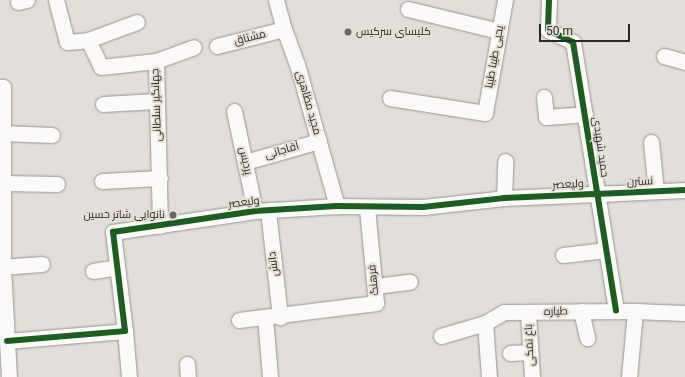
<!DOCTYPE html>
<html>
<head>
<meta charset="utf-8">
<style>
	body { margin:0 }
	#map { position:relative; width:685px; height:377px; overflow:hidden; background:#e2dfda; font-family:Roboto,Cairo,sans-serif }
	div>[style] { position:absolute }
	[style*='--x'] { left:calc(var(--x)*1px); top:calc(var(--y)*1px); width:calc(var(--w)*1px); rotate:calc(var(--a)*1deg) }
	.roads { filter:drop-shadow(0 0 1px #989692) drop-shadow(0 0 1px #989692) }
	.minor>* { height:15px; margin:-7.5px; padding:0 7.5px; transform-origin:7.5px; border-radius:7.5px; background:#fbfaf9 }
	.cycleway>* { height:6px; margin:-3px; padding:0 3px; transform-origin:3px; border-radius:3px; background:#1b5e20 }
	.dots>* { width:11px; height:11px; translate:-50% -50%; box-sizing:border-box; border:2px solid #e5e0d6; border-radius:50% }
	span { translate:-50% -50%; white-space:nowrap; text-align:center; line-height:1.15; -webkit-text-stroke:3.5px #e5e0d6; paint-order:stroke }
	.poi-label { font-size:11px; color:#2c2a26 }
	.left { translate:0 -50%; text-align:left }
	.right { translate:-100% -50%; text-align:right }
	.street-label { font-size:11px; color:#2c2a26 }
	.scale { position:absolute; left:539px; top:24px; width:91px; height:18px; box-sizing:border-box; border:2px solid #2c2a26; border-top:0; padding-left:5px; font-size:12px; line-height:14px; white-space:nowrap; color:#2c2a26; -webkit-text-stroke:3px #e5e0d6; paint-order:stroke }
</style>
</head>
<body>
<div id="map">
	<div class="roads">
		<div class="minor">
			<i style="--x:56;--y:0;--w:43;--a:75.3"></i>
			<i style="--x:67;--y:42;--w:21;--a:-5"></i>
			<i style="--x:88;--y:40;--w:30;--a:64"></i>
			<i style="--x:101;--y:67;--w:55;--a:-6.2"></i>
			<i style="--x:156;--y:61;--w:165;--a:88.6"></i>
			<i style="--x:276;--y:0;--w:30;--a:75"></i>
			<i style="--x:284;--y:29;--w:37;--a:70"></i>
			<i style="--x:297;--y:64;--w:148;--a:74.3"></i>
			<i style="--x:549;--y:0;--w:30;--a:92"></i>
			<i style="--x:548;--y:30;--w:28;--a:26"></i>
			<i style="--x:573;--y:42;--w:272;--a:80.9"></i>
			<i style="--x:18;--y:2;--w:9;--a:-13"></i>
			<i style="--x:408;--y:9;--w:94;--a:13.6"></i>
			<i style="--x:88;--y:40;--w:52;--a:-20.2"></i>
			<i style="--x:217;--y:46;--w:69;--a:-14.2"></i>
			<i style="--x:664;--y:56;--w:22;--a:16"></i>
			<i style="--x:156;--y:61;--w:40;--a:-20.2"></i>
			<i style="--x:0;--y:87;--w:3;--a:0"></i>
			<i style="--x:3;--y:87;--w:180;--a:90"></i>
			<i style="--x:3;--y:267;--w:110;--a:86.9"></i>
			<i style="--x:544;--y:97;--w:20;--a:84"></i>
			<i style="--x:546;--y:117;--w:39;--a:-4"></i>
			<i style="--x:390;--y:98;--w:96;--a:9"></i>
			<i style="--x:485;--y:113;--w:115;--a:-80"></i>
			<i style="--x:103;--y:104;--w:54;--a:-3.2"></i>
			<i style="--x:234;--y:111;--w:102;--a:78.1"></i>
			<i style="--x:3;--y:133;--w:49;--a:2.3"></i>
			<i style="--x:651;--y:142;--w:49;--a:84.2"></i>
			<i style="--x:245;--y:162;--w:77;--a:-15.8"></i>
			<i style="--x:102;--y:181;--w:58;--a:-3"></i>
			<i style="--x:3;--y:183;--w:54;--a:1.1"></i>
			<i style="--x:504;--y:198;--w:37;--a:-88"></i>
			<i style="--x:268;--y:211;--w:107;--a:83.5"></i>
			<i style="--x:563;--y:255;--w:43;--a:-6.6"></i>
			<i style="--x:0;--y:267;--w:42;--a:-4.1"></i>
			<i style="--x:93;--y:271;--w:24;--a:-9"></i>
			<i style="--x:375;--y:286;--w:35;--a:-7"></i>
			<i style="--x:581;--y:311;--w:28;--a:77"></i>
			<i style="--x:528;--y:313;--w:64;--a:86.4"></i>
			<i style="--x:265;--y:317;--w:60;--a:85.2"></i>
			<i style="--x:239;--y:320;--w:138;--a:-7.1"></i>
			<i style="--x:376;--y:303;--w:95;--a:-95.4"></i>
			<i style="--x:125;--y:331;--w:46;--a:85"></i>
			<i style="--x:441;--y:336;--w:46;--a:-16.5"></i>
			<i style="--x:7;--y:341;--w:118;--a:-4.8"></i>
			<i style="--x:125;--y:331;--w:100;--a:-96.9"></i>
			<i style="--x:113;--y:232;--w:144;--a:-8.4"></i>
			<i style="--x:255;--y:211;--w:82;--a:-3.5"></i>
			<i style="--x:337;--y:206;--w:86;--a:0.7"></i>
			<i style="--x:423;--y:207;--w:81;--a:-6.3"></i>
			<i style="--x:504;--y:198;--w:181;--a:-2.5"></i>
			<i style="--x:510;--y:353;--w:20;--a:-3"></i>
			<i style="--x:187;--y:364;--w:13;--a:86"></i>
			<i style="--x:489;--y:377;--w:54;--a:-94.2"></i>
			<i style="--x:485;--y:323;--w:22;--a:-30"></i>
			<i style="--x:504;--y:312;--w:131;--a:-0.4"></i>
			<i style="--x:635;--y:311;--w:50;--a:2.3"></i>
			<i style="--x:629;--y:377;--w:66;--a:-84.8"></i>
		</div>
	</div>
	<div class="cycleway">
		<i style="--x:549;--y:0;--w:30;--a:92"></i>
		<i style="--x:548;--y:30;--w:28;--a:26"></i>
		<i style="--x:573;--y:42;--w:272;--a:80.9"></i>
		<i style="--x:7;--y:341;--w:118;--a:-4.8"></i>
		<i style="--x:125;--y:331;--w:100;--a:-96.9"></i>
		<i style="--x:113;--y:232;--w:144;--a:-8.4"></i>
		<i style="--x:255;--y:211;--w:82;--a:-3.5"></i>
		<i style="--x:337;--y:206;--w:86;--a:0.7"></i>
		<i style="--x:423;--y:207;--w:81;--a:-6.3"></i>
		<i style="--x:504;--y:198;--w:181;--a:-2.5"></i>
	</div>
	<div class="dots">
		<i style="left:348px;top:32px;background:#6c6965"></i>
		<i style="left:173px;top:215px;background:#6c6965"></i>
	</div>
	<div class="poi-label">
		<span class="left" style="left:356px;top:32px">کلیسای سرکیس</span>
		<span class="right" style="left:165px;top:215px">نانوایی شاتر حسین</span>
	</div>
	<div class="street-label">
		<span style="left:250px;top:38px;rotate:-14deg">مشتاق</span>
		<span style="left:495px;top:57px;rotate:-80deg">یحیی طیبا طیبا</span>
		<span style="left:308px;top:103px;rotate:74deg">مجید مظاهری</span>
		<span style="left:157px;top:105px;rotate:-92deg">جهانگیر سلطانی</span>
		<span style="left:600px;top:147px;rotate:82deg">حمید شهیدی</span>
		<span style="left:282px;top:151px;rotate:-16deg">آقاجانی</span>
		<span style="left:245px;top:161px;rotate:78deg">پردیس</span>
		<span style="left:640px;top:182px;rotate:-2deg">نسترن</span>
		<span style="left:568px;top:185px;rotate:-3deg">ولیعصر</span>
		<span style="left:244px;top:203px;rotate:-7deg">ولیعصر</span>
		<span style="left:274px;top:264px;rotate:-97deg">دانش</span>
		<span style="left:374px;top:280px;rotate:-96deg">فرهنگ</span>
		<span style="left:556px;top:312px;rotate:-1deg">طیاره</span>
		<span style="left:530px;top:345px;rotate:-93deg">باغ نمکی</span>
	</div>
	<div class="scale">50 m</div>
</div>
</body>
</html>
